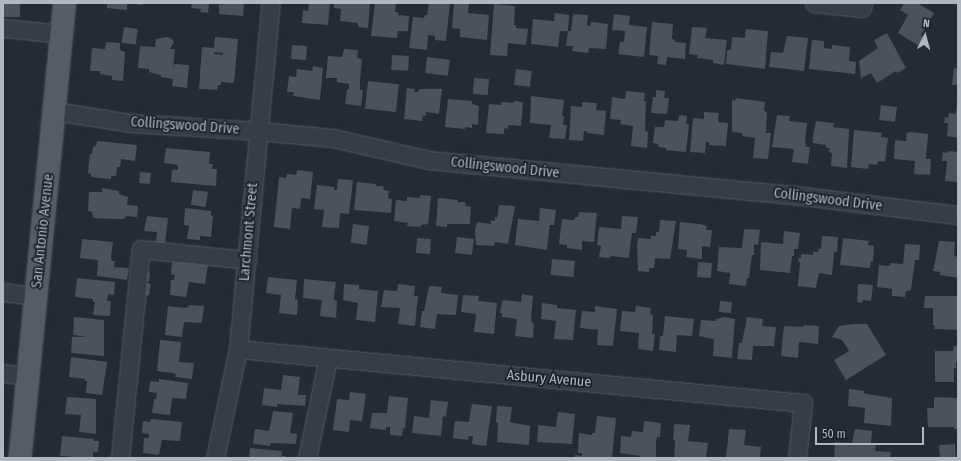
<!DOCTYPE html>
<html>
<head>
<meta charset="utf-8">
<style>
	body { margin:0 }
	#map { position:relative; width:961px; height:461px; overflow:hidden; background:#232b35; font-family:"Fira Sans Condensed",sans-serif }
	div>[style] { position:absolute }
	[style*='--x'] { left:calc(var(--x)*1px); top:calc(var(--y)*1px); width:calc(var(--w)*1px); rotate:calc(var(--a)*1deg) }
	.building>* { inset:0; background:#4a525e; transform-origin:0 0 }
	.roads { filter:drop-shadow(0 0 1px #545a63) drop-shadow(0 0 1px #545a63) }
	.minor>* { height:17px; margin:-8.5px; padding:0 8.5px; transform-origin:8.5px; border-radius:8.5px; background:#363d46 }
	.major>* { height:22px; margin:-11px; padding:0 11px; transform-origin:11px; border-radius:11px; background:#545c66 }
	span { translate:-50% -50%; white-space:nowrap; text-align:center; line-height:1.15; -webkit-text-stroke:3.5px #1c222a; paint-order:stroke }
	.street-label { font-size:14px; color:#b1b7c2 }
	.frame { position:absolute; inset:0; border:4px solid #b1b7c2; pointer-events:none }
	.north { position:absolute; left:905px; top:16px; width:40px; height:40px; -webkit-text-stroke:3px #1c222a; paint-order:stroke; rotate:6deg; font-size:11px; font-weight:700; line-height:16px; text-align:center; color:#b1b7c2 }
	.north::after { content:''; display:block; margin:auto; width:14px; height:18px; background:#b1b7c2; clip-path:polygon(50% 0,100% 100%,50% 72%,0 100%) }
	.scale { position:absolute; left:815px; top:427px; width:109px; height:18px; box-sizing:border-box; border:2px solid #b1b7c2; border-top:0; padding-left:5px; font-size:12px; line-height:14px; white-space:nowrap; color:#b1b7c2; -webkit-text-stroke:3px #1c222a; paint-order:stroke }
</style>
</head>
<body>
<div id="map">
	<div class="building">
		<i style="left:3px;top:3px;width:17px;height:14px"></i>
		<i style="clip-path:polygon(107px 3px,127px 3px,127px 10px,107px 8px)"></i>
		<i style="clip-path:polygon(132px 3px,142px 3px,142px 5px,132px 4px)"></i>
		<i style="clip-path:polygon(192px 3px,209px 3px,208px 13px,200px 12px,201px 9px,191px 8px)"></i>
		<i style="clip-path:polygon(223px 3px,244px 3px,243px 16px,219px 14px,219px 4px,223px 5px)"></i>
		<i style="clip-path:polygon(309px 3px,330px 3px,328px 25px,302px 23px,303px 10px,308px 11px)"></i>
		<i style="clip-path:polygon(334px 3px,370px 3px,368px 28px,358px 27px,358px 23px,340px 21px,341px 9px,334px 8px)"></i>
		<i style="clip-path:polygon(375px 3px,396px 3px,395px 12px,398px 12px,398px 15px,409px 16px,408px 31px,398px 31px,397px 38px,371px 36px)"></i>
		<i style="clip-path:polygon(429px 3px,450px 3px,446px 41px,435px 40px,435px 36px,428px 35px,427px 50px,409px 48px,413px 17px,424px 18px,425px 15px,427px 15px)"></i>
		<i style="clip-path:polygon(454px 3px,469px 3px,468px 13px,489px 15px,487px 40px,460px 37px,460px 29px,452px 28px)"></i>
		<i style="clip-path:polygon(904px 3px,917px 3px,934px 13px,921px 35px,924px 37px,919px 46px,898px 33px,908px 15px,900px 10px)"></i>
		<i style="clip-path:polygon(494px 4px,515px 6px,514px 25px,516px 25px,516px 28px,528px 29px,526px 45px,508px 43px,507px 56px,490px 55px)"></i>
		<i style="clip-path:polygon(555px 13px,569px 15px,568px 31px,560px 31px,558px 47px,531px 44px,533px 19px,554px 21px)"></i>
		<i style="clip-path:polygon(573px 14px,588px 15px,587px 25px,590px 26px,591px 22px,608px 24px,606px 49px,589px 48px,588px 53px,572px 51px,573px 46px,566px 46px,568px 31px,571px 31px)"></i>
		<i style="clip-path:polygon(614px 14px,630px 16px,629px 25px,647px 27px,644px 57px,618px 54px,620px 42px,624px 42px,625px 31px,612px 30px)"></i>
		<i style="clip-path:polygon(652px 22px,673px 24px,672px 39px,675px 40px,675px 42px,686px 43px,685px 59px,667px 57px,666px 65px,657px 64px,658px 56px,649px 55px)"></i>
		<i style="left:124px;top:27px;width:14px;height:16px;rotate:8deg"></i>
		<i style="clip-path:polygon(692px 27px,707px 28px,705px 38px,727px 40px,724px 65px,713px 63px,713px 60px,697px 58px,698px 55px,689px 54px)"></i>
		<i style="clip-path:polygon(746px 29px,768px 31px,765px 69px,726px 64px,727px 50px,731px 50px,732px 37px,745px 38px)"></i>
		<i style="clip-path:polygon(887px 33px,906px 68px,897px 73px,896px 71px,877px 83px,871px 73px,861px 78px,859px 61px,878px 48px,874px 40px)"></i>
		<i style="clip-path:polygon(787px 36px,808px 38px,804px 71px,769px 67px,771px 52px,783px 53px)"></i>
		<i style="clip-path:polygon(166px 37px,171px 38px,174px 42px,170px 49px,175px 49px,173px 69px,174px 64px,189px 65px,187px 88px,172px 86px,173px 79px,161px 77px,161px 75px,149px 72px,149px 69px,138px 68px,140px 46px,155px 47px,156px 39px)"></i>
		<i style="clip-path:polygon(evenodd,215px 37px,238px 39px,234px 83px,221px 82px,221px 85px,218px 85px,217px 90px,199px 89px,202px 47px,214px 48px,215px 37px,214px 52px,223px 53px,223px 55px,214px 54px,213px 62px,214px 52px)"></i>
		<i style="clip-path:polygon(812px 40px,824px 41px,824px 48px,832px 49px,832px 45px,850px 47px,849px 61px,856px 62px,855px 74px,809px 69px)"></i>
		<i style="clip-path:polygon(106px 42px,120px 43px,120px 50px,125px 52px,123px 81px,112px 80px,112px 76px,100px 74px,100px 71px,90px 71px,92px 48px,105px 49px)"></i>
		<i style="left:292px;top:45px;width:15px;height:14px;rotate:4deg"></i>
		<i style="clip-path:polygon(344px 49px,358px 50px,357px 58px,362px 59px,360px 80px,360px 90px,363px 90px,361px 106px,345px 104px,347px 89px,349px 89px,349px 84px,337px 82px,337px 78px,326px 78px,328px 56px,342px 57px)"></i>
		<i style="left:392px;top:55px;width:17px;height:15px;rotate:3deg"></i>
		<i style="left:427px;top:57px;width:23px;height:16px;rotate:7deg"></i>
		<i style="clip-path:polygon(313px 66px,323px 68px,320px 100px,293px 96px,294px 92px,287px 92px,289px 76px,296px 77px,297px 69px,312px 71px)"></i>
		<i style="clip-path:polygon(954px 68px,958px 69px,958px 85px,952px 85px)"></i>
		<i style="left:516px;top:69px;width:16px;height:16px;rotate:7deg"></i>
		<i style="left:474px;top:78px;width:15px;height:16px;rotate:4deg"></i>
		<i style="left:368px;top:81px;width:31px;height:28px;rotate:6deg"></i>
		<i style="clip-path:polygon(407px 88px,415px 89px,414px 92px,418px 92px,419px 89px,442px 89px,439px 114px,426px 112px,426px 116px,423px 115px,422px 121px,404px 119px)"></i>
		<i style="clip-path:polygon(656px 90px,665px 91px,664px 98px,669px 98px,667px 114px,651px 113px,653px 97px,656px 97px)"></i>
		<i style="clip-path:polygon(626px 91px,645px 93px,644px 101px,646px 101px,645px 131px,648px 132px,647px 148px,631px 146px,633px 126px,620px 124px,621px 120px,610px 119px,612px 97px,625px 99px)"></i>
		<i style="clip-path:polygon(531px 96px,564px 100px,562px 116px,564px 116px,563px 125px,567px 125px,565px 139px,549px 138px,551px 125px,530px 123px)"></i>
		<i style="clip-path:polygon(736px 98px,765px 102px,764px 111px,767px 112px,766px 133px,771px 133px,768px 159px,753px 158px,755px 138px,742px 136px,742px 133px,732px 132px,732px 100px,735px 101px)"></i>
		<i style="clip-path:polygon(448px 99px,472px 101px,472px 104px,479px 106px,478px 125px,472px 124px,472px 128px,465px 127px,465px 129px,445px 127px)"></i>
		<i style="clip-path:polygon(957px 100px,958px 138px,947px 136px,948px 123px,944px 123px,945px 117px,948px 118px,949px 113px,956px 114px)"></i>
		<i style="clip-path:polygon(514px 101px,523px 102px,521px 126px,508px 125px,508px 129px,504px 128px,504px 134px,486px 133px,489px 104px,501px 105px,501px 102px,514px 103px)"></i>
		<i style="clip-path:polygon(582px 102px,597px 103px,596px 110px,606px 111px,604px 135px,587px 133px,587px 131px,584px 131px,583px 141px,569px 140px,571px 106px,582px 107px)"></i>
		<i style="left:881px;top:105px;width:16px;height:15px;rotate:7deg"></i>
		<i style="clip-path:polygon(704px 112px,719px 113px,718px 122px,728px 123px,726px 146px,709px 145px,709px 142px,706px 142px,705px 153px,690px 152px,693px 118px,704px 119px)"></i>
		<i style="clip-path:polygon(679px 115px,687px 116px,686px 124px,689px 124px,686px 152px,666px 150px,666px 148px,659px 147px,658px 144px,653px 143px,655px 127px,664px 127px,665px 120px,678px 121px)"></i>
		<i style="clip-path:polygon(777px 115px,790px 116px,789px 121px,807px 123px,805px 140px,806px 147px,810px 147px,808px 164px,792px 162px,794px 149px,772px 147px)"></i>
		<i style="clip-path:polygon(816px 121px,834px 123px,833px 127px,849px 129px,847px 168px,831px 166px,832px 153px,829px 152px,830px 148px,826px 148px,826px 145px,813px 143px,813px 136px)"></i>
		<i style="clip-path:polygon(854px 130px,882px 133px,881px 137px,888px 138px,885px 162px,878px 161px,877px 165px,869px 164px,868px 169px,851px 167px)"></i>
		<i style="clip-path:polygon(910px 132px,928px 134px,926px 159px,931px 159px,930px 175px,914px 174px,915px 161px,894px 159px,895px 140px,906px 141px,907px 133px)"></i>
		<i style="clip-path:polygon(97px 141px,137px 145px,135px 161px,121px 159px,120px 167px,117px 167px,116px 176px,111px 176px,111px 179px,91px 177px,91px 174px,88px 173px,90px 154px,92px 154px,93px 147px,96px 146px)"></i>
		<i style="clip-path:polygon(166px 148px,210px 152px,209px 164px,213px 164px,212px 169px,217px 169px,216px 186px,171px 182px,172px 170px,178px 170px,178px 165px,164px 163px)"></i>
		<i style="clip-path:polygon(948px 151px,958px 152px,958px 182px,945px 181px,947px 161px,942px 161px,943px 152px,948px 153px)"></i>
		<i style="clip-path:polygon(297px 170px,313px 172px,310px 199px,301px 198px,300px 209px,292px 208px,290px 229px,274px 227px,279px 177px,286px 178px,287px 174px,296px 175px)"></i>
		<i style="left:140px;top:172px;width:11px;height:11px;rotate:5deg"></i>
		<i style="clip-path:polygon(338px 179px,353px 180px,349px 214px,340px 213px,339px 228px,322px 227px,324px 210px,314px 209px,317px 185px,334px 187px,334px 190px,337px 190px)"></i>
		<i style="clip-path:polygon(357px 182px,376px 184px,376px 186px,383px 186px,384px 190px,389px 191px,388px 198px,392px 199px,391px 213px,354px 210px)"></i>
		<i style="clip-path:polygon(102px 188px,119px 191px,119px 194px,128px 197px,127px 205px,138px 206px,137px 217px,126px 216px,124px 219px,115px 219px,93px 218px,92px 212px,88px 211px,89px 192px,102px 192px)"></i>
		<i style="left:193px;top:190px;width:15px;height:15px;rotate:8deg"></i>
		<i style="clip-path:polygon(420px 195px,431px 196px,428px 224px,421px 225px,421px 227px,407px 226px,408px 223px,394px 221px,396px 200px,407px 201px,407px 197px,420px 198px)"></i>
		<i style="clip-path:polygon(438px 198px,458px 200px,458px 202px,465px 202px,466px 206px,471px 207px,470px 224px,447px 224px,447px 227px,436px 226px)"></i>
		<i style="clip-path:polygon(499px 205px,515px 206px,508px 244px,495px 242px,494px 246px,476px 245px,475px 230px,477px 222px,491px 224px,491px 220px,495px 221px,495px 217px,497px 218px)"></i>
		<i style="clip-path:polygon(185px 208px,211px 211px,211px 216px,213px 216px,211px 237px,200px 236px,200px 240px,187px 239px,189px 226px,184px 225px)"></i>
		<i style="clip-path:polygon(540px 208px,556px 210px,554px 225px,550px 225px,549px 231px,547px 250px,515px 245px,518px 219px,539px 221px)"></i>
		<i style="clip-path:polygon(579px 212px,597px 213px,594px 242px,582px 241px,582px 250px,567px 248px,567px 245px,559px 244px,562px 219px,574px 220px,575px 217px,578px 217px)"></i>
		<i style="clip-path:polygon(147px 216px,168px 218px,165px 244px,156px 243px,157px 232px,144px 231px)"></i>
		<i style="clip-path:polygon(622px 216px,638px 217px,636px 233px,632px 233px,631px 240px,629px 258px,611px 256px,610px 258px,599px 257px,601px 246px,597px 245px,599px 227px,621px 229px)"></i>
		<i style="clip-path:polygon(660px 220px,676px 221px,670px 259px,655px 258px,654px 268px,649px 268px,649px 272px,638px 271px,637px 245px,638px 238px,651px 239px,651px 236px,656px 236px,656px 232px,659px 232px)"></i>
		<i style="clip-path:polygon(680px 222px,700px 224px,707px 226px,706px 230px,712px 230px,710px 247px,702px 246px,702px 259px,686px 257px,687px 250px,678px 249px)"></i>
		<i style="left:353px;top:224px;width:16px;height:19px;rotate:7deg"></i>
		<i style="clip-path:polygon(744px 229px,760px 230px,758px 245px,754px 244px,754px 255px,752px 255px,749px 278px,747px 278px,746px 286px,729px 284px,730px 273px,717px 271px,719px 247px,742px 248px)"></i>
		<i style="clip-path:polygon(784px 231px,800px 233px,798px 249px,794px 249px,794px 256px,792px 256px,790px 273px,760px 270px,761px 242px,783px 244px)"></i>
		<i style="clip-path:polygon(822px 236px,838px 237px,837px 252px,834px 252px,832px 275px,819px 273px,816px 288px,798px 286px,800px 262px,798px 262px,799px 257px,801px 258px,801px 254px,813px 255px,813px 252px,818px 252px,819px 248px,821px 249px)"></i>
		<i style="left:457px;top:237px;width:17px;height:16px;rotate:7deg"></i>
		<i style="left:417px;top:238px;width:14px;height:15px;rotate:4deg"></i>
		<i style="clip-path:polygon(843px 238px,869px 241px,868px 245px,874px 246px,873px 262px,871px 261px,870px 268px,840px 265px)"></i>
		<i style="clip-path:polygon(82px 239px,113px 242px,111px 257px,112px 261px,115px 261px,114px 271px,115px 267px,129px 268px,127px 280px,97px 276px,98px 260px,80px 258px)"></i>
		<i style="clip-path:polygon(939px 241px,955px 242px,954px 255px,958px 258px,958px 278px,940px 275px,940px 272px,933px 271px)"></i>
		<i style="clip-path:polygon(905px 244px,920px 245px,919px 260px,915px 260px,911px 290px,906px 291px,905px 297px,892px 296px,892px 289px,877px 287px,879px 265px,890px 266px,890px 263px,903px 264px)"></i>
		<i style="left:552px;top:259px;width:23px;height:16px;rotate:5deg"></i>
		<i style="clip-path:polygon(177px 261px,208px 265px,205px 284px,189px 282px,186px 297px,170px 295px,171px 280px,174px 280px,175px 275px,171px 274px,172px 262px,177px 263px)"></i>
		<i style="left:698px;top:262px;width:14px;height:15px;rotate:4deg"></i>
		<i style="clip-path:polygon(144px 273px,150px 273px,149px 281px,143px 280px)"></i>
		<i style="clip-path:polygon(268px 277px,297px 280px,295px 299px,298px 300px,297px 315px,279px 313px,281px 295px,266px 293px)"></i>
		<i style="clip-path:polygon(77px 278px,115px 282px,114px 295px,108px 294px,107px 301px,111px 301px,110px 316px,93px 315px,95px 302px,93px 302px,93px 299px,75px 297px)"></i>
		<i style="clip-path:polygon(304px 279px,336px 282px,334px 296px,334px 300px,337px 301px,336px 318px,320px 316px,322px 300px,303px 298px)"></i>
		<i style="left:145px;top:283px;width:6px;height:12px;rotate:9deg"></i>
		<i style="clip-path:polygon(344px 284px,359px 285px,359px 289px,378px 291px,375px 322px,356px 320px,358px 303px,343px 300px)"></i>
		<i style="clip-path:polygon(398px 284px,415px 286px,414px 296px,418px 296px,415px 326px,398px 324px,400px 308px,381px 307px,384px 290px,397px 291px)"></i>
		<i style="clip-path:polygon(858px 284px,873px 285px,871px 301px,863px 300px,862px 303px,857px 302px)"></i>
		<i style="clip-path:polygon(429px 286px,442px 287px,441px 293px,458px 295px,456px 315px,437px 314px,435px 329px,420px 327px,422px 311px,424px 311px)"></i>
		<i style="clip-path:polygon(522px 294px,533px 296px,531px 318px,532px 323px,534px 323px,533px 338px,515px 336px,517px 319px,502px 317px,502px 313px,500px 313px,502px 302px,504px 300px,521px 302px)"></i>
		<i style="clip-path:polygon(463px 295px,479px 296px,478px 301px,497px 303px,494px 334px,474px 332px,476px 314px,461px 312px)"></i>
		<i style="clip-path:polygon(925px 296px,958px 296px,958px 313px,955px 313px,958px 314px,958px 330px,934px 329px,935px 325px,933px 325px,933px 308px,924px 308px)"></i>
		<i style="left:720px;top:301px;width:12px;height:11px;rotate:5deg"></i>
		<i style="clip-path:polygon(542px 303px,557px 305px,557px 308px,576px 310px,573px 340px,554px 339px,556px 321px,541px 319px)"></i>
		<i style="clip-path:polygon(189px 305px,204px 306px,202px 323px,184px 322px,182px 337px,165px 335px,168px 306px,184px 308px,188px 307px)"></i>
		<i style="clip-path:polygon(595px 306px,617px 309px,613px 346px,597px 345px,598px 330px,580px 328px,582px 311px,595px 312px)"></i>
		<i style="clip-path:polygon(636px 306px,651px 308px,650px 314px,653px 315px,652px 334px,655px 334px,653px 351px,638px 349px,639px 333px,620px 331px,622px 311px,635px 312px)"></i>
		<i style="clip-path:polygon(665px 316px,694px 319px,692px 336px,677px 335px,676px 352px,659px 350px,660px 336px,663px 336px)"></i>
		<i style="clip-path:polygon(74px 317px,104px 320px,104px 356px,71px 353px,72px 337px,87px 337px,73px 335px)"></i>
		<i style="clip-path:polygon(724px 317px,735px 319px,732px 358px,713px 356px,714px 339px,699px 336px,701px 320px,716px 321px,716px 319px)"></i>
		<i style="clip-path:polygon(747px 317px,763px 319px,762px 326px,776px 327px,774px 346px,753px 346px,752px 360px,737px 359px,739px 343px,742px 343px)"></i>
		<i style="clip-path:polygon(854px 324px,867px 324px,886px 355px,846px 380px,834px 360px,849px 351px,842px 340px,832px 337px,839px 326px)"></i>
		<i style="clip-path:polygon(804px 325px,819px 326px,818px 344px,799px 342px,798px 358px,781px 356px,784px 326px,803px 327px)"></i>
		<i style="clip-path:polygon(160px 340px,181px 342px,179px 362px,194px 363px,192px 379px,175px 377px,176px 374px,172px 373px,157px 371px)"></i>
		<i style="clip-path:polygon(954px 346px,958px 346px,958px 362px,956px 362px,956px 368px,954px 368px,954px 382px,935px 382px,935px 351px,953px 351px)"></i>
		<i style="clip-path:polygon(71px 357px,107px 362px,102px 395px,86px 393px,87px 381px,85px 381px,85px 379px,69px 377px)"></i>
		<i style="clip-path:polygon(283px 375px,300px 377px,298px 395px,306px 395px,305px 406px,277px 404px,277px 407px,262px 405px,264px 388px,281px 390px)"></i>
		<i style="clip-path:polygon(159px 379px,188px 383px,186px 399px,172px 398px,170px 415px,152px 413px,154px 399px,156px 399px,157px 393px,149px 392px,150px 381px,159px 382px)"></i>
		<i style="clip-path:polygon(849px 389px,864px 391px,864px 393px,867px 394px,892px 398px,891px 426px,864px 423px,865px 408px,848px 406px)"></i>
		<i style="clip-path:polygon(350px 392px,366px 394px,362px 421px,350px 420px,349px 432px,333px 430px,337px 399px,349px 400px)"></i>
		<i style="clip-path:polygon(389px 396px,408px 398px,405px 429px,403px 428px,402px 436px,390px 435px,390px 427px,386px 427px,386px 430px,370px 428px,372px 413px,387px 413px)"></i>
		<i style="clip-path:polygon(67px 397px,96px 399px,96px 434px,79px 432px,81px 415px,65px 414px)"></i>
		<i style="clip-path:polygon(934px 397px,958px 398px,958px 429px,954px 429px,954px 427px,928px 427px,927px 408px,934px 408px)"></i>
		<i style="clip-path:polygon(431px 400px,448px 402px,446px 417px,443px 416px,441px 436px,412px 433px,414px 416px,429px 418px)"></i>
		<i style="clip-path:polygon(472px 404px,492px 406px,486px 446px,472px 444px,473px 436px,469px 436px,468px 440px,453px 438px,455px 421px,469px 422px)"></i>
		<i style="clip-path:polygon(497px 406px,512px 407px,510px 422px,530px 426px,529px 445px,497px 442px,498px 423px,496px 422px)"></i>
		<i style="clip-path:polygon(273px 411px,293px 413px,290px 433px,297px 434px,296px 444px,271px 443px,270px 446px,253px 444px,255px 429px,269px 431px)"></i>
		<i style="clip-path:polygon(558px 412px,575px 414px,572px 444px,537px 442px,538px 425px,556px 427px)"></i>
		<i style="clip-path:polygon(597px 416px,616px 418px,612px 458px,575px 458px,575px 455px,582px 456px,582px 453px,578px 453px,578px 449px,579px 433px,592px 435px,592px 433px,595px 433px)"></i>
		<i style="clip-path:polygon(151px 419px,182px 422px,180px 441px,162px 440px,159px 455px,143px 453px,144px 438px,149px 438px,149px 434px,142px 433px,143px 421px,150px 422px)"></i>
		<i style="clip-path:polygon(644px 421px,661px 423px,660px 437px,657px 437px,656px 442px,656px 458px,640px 458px,640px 456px,620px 453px,621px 436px,631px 437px,632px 431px,643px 432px)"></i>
		<i style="clip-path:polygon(674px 424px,690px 425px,688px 441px,708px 443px,706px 458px,674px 458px,675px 440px,673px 440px)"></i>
		<i style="clip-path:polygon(729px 429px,746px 430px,744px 445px,761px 447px,760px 458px,726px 458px)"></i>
		<i style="clip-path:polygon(855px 429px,872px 431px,871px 443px,876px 444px,875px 451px,891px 452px,890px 458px,834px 458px,835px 442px,852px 443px)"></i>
		<i style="clip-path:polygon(62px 436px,94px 439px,94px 441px,99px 441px,98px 452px,93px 452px,93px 458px,60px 456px)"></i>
		<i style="left:955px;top:444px;width:14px;height:16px;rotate:86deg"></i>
		<i style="clip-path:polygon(250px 448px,282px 451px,282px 456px,286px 456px,285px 458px,249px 458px)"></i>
	</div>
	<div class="roads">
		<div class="minor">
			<i style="--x:814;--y:3;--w:48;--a:5.9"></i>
			<i style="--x:862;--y:8;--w:5;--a:-79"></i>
			<i style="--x:3;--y:28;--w:59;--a:5.8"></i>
			<i style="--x:55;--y:111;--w:77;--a:9"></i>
			<i style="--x:131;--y:123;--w:128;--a:3.6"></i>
			<i style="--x:259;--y:131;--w:74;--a:5.4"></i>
			<i style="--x:333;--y:138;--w:98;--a:12.9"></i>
			<i style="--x:429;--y:160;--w:367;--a:5.5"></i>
			<i style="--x:794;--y:195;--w:165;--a:7"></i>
			<i style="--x:3;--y:292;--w:34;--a:7"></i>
			<i style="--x:238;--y:349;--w:568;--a:5.46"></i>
			<i style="--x:803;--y:403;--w:55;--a:96.2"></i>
			<i style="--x:3;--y:373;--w:26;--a:7"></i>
			<i style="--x:120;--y:458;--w:210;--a:-84.3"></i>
			<i style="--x:141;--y:249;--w:107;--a:5.9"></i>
			<i style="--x:215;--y:458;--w:111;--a:-78.1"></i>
			<i style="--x:238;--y:349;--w:348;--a:-84.6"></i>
			<i style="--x:307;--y:458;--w:102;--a:-78.1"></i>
		</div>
		<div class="major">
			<i style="--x:20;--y:458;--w:457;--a:-84.4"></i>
		</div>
	</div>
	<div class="street-label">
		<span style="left:185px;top:126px;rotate:4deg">Collingswood Drive</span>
		<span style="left:505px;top:168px;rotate:6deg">Collingswood Drive</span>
		<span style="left:828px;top:200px;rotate:7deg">Collingswood Drive</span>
		<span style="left:43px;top:231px;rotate:-84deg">San Antonio Avenue</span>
		<span style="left:249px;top:232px;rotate:-85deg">Larchmont Street</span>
		<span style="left:549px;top:379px;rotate:5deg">Asbury Avenue</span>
	</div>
	<div class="frame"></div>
	<div class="north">N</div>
	<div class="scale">50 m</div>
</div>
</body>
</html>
